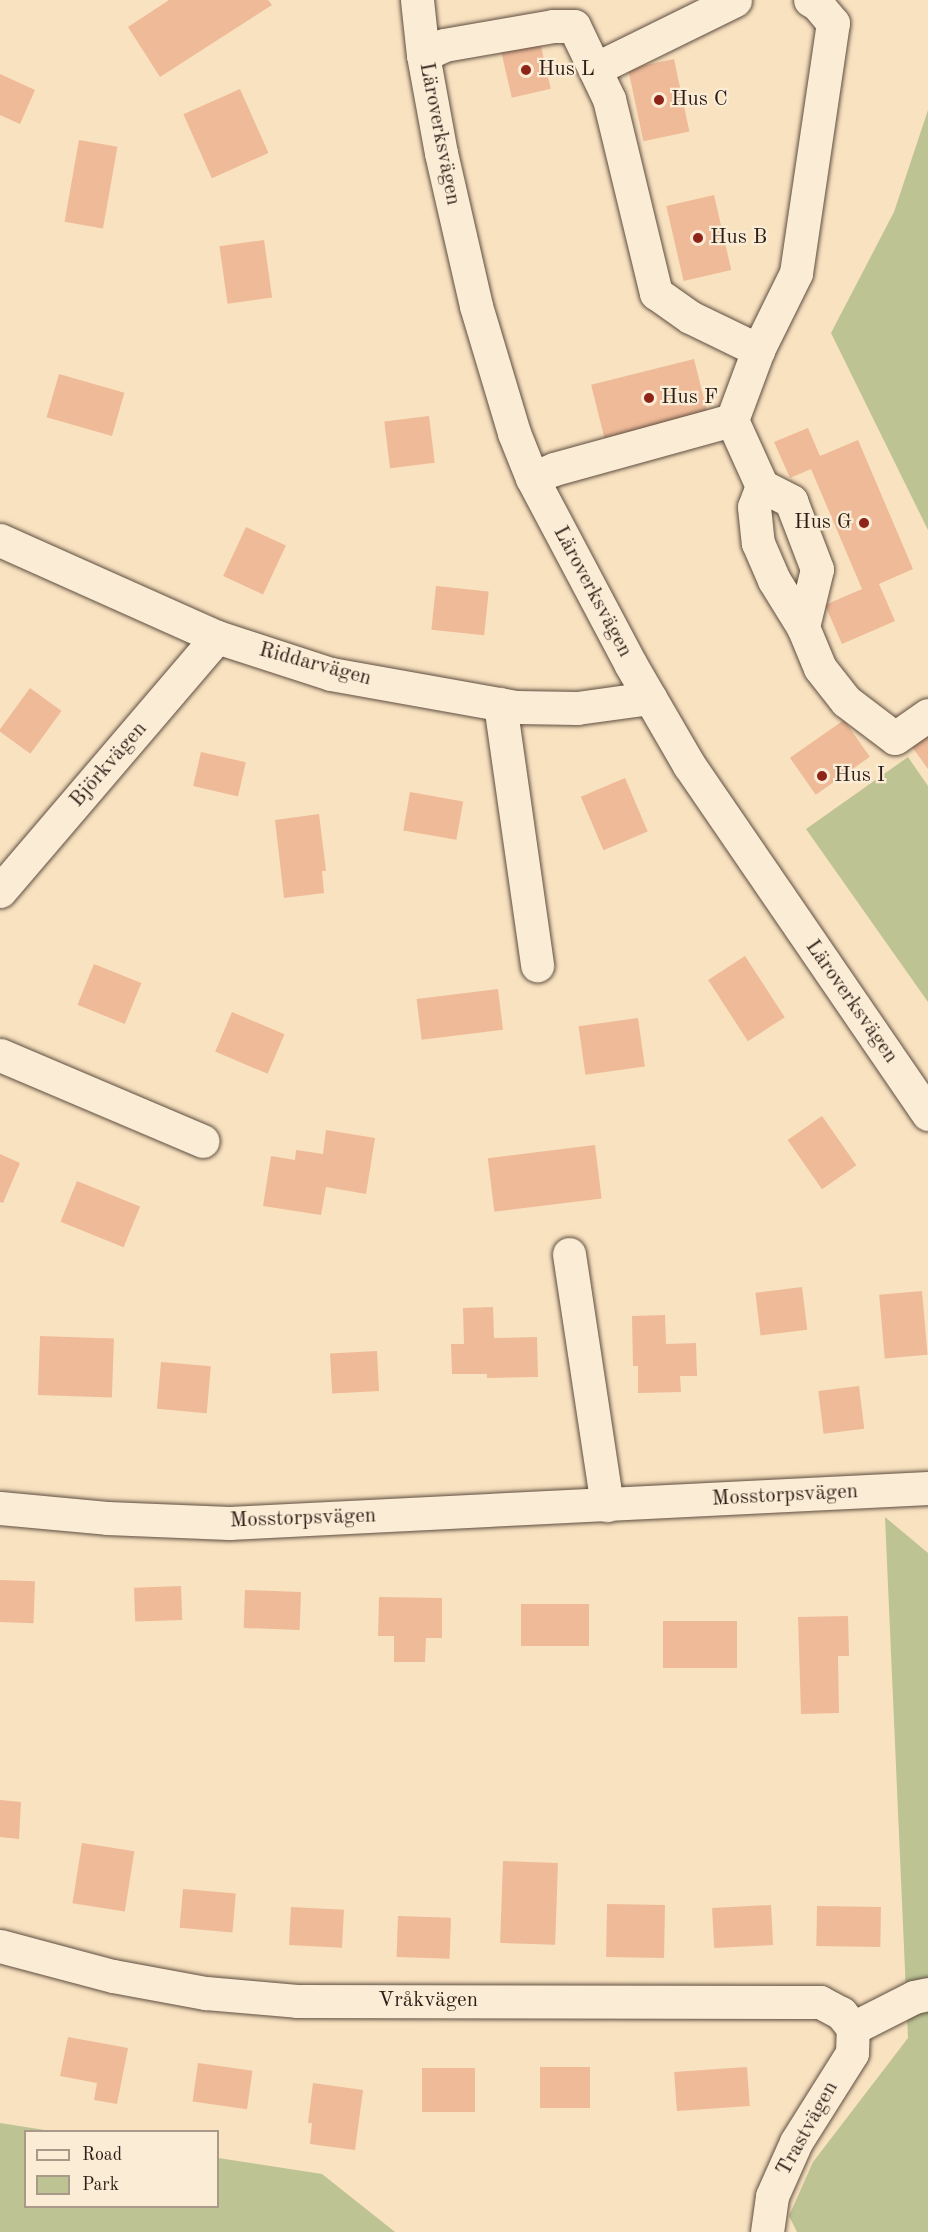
<!DOCTYPE html>
<html>
<head>
<meta charset="utf-8">
<style>
	body { margin:0 }
	#map { position:relative; width:928px; height:2232px; overflow:hidden; background:#f9e2c0; font-family:"Old Standard TT",serif }
	div>[style] { position:absolute }
	[style*='--x'] { left:calc(var(--x)*1px); top:calc(var(--y)*1px); width:calc(var(--w)*1px); rotate:calc(var(--a)*1deg) }
	.green>* { inset:0; background:#bdc393 }
	.building>* { inset:0; background:#efba98; transform-origin:0 0 }
	.roads { filter:drop-shadow(0 0 2px #5e4e40) drop-shadow(0 0 2px #5e4e40) }
	.minor>* { height:33px; margin:-16.5px; padding:0 16.5px; transform-origin:16.5px; border-radius:16.5px; background:#fbecd6 }
	.dots>* { width:16px; height:16px; translate:-50% -50%; box-sizing:border-box; border:3px solid #fbecd6; border-radius:50% }
	span { translate:-50% -50%; white-space:nowrap; text-align:center; line-height:1.15; -webkit-text-stroke:4.5px #fbecd6; paint-order:stroke }
	.poi-label { font-size:21px; color:#2b1d15 }
	.left { translate:0 -50%; text-align:left }
	.right { translate:-100% -50%; text-align:right }
	.street-label { font-size:21px; color:#2b1d15 }
	.legend { position:absolute; left:24px; top:2130px; width:195px; height:78px; box-sizing:border-box; background:#fbecd6; border:2px solid #a89989; margin:0; padding:8px 10px; list-style:none; font-size:18px; color:#2b1d15 }
	.legend li { display:flex; align-items:center; gap:12px; height:30px }
	.legend b { width:30px; border:2px solid #a89989 }
</style>
</head>
<body>
<div id="map">
	<div class="green">
		<i style="clip-path:polygon(928px 110px,928px 530px,831px 333px,894px 212px)"></i>
		<i style="clip-path:polygon(908px 757px,928px 786px,928px 1002px,806px 829px)"></i>
		<i style="clip-path:polygon(885px 1517px,928px 1553px,928px 2232px,797px 2232px,789px 2216px,813px 2162px,908px 2038px)"></i>
		<i style="clip-path:polygon(0 2123px,51px 2131px,26px 2132px,26px 2206px,218px 2206px,218px 2158px,322px 2174px,395px 2232px,0 2232px)"></i>
	</div>
	<div class="building">
		<i style="clip-path:polygon(169px 0,268px 0,272px 5px,160px 77px,128px 27px)"></i>
		<i style="left:540px;top:42px;width:48px;height:40px;rotate:77deg"></i>
		<i style="left:674px;top:59px;width:74px;height:47px;rotate:78deg"></i>
		<i style="clip-path:polygon(0 74px,35px 90px,20px 124px,0 115px)"></i>
		<i style="left:240px;top:89px;width:70px;height:62px;rotate:66deg"></i>
		<i style="left:79px;top:140px;width:39px;height:83px;rotate:10deg"></i>
		<i style="left:714px;top:195px;width:77px;height:49px;rotate:77deg"></i>
		<i style="left:264px;top:240px;width:58px;height:45px;rotate:82deg"></i>
		<i style="left:694px;top:359px;width:56px;height:106px;rotate:76deg"></i>
		<i style="left:59px;top:374px;width:68px;height:45px;rotate:16deg"></i>
		<i style="left:429px;top:416px;width:47px;height:45px;rotate:83deg"></i>
		<i style="clip-path:polygon(808px 428px,820px 456px,858px 440px,913px 569px,879px 584px,895px 621px,842px 644px,825px 605px,862px 589px,811px 469px,790px 478px,774px 442px)"></i>
		<i style="left:246px;top:527px;width:44px;height:54px;rotate:25deg"></i>
		<i style="left:436px;top:586px;width:53px;height:44px;rotate:6deg"></i>
		<i style="left:30px;top:688px;width:39px;height:53px;rotate:36deg"></i>
		<i style="left:844px;top:720px;width:45px;height:66px;rotate:55deg"></i>
		<i style="clip-path:polygon(928px 731px,928px 769px,910px 744px)"></i>
		<i style="left:201px;top:752px;width:46px;height:35px;rotate:13deg"></i>
		<i style="left:625px;top:778px;width:58px;height:48px;rotate:67deg"></i>
		<i style="left:410px;top:792px;width:54px;height:39px;rotate:10deg"></i>
		<i style="clip-path:polygon(319px 814px,326px 871px,322px 871px,324px 893px,284px 898px,275px 820px)"></i>
		<i style="left:745px;top:956px;width:73px;height:44px;rotate:57deg"></i>
		<i style="left:94px;top:964px;width:51px;height:44px;rotate:22deg"></i>
		<i style="left:498px;top:989px;width:41px;height:82px;rotate:83deg"></i>
		<i style="left:232px;top:1012px;width:57px;height:43px;rotate:23deg"></i>
		<i style="left:638px;top:1018px;width:49px;height:60px;rotate:82deg"></i>
		<i style="left:822px;top:1116px;width:60px;height:42px;rotate:55deg"></i>
		<i style="clip-path:polygon(326px 1130px,375px 1138px,366px 1194px,326px 1187px,321px 1215px,263px 1206px,271px 1156px,295px 1160px,296px 1150px,323px 1154px)"></i>
		<i style="left:595px;top:1145px;width:54px;height:108px;rotate:83deg"></i>
		<i style="clip-path:polygon(0 1154px,20px 1163px,3px 1203px,0 1202px)"></i>
		<i style="left:77px;top:1181px;width:68px;height:44px;rotate:22deg"></i>
		<i style="left:802px;top:1287px;width:43px;height:47px;rotate:83deg"></i>
		<i style="left:922px;top:1291px;width:64px;height:43px;rotate:85deg"></i>
		<i style="clip-path:polygon(493px 1307px,494px 1338px,537px 1337px,538px 1377px,487px 1378px,487px 1374px,452px 1374px,451px 1344px,464px 1344px,463px 1308px)"></i>
		<i style="clip-path:polygon(665px 1315px,666px 1344px,696px 1343px,697px 1376px,680px 1376px,681px 1392px,638px 1393px,638px 1366px,633px 1366px,632px 1316px)"></i>
		<i style="left:40px;top:1336px;width:74px;height:59px;rotate:2deg"></i>
		<i style="left:377px;top:1351px;width:40px;height:47px;rotate:87deg"></i>
		<i style="left:161px;top:1362px;width:50px;height:47px;rotate:5deg"></i>
		<i style="left:859px;top:1386px;width:43px;height:41px;rotate:83deg"></i>
		<i style="left:0;top:1580px;width:35px;height:42px;rotate:2deg"></i>
		<i style="left:181px;top:1586px;width:34px;height:47px;rotate:88deg"></i>
		<i style="left:245px;top:1590px;width:56px;height:38px;rotate:2deg"></i>
		<i style="clip-path:polygon(379px 1597px,442px 1598px,442px 1638px,426px 1638px,425px 1662px,394px 1662px,394px 1636px,378px 1636px)"></i>
		<i style="left:589px;top:1604px;width:42px;height:68px;rotate:90deg"></i>
		<i style="clip-path:polygon(848px 1616px,849px 1656px,838px 1656px,839px 1713px,801px 1714px,798px 1617px)"></i>
		<i style="left:737px;top:1621px;width:47px;height:74px;rotate:90deg"></i>
		<i style="clip-path:polygon(0 1800px,21px 1802px,19px 1839px,0 1837px)"></i>
		<i style="left:82px;top:1843px;width:53px;height:61px;rotate:9deg"></i>
		<i style="left:503px;top:1861px;width:55px;height:82px;rotate:2deg"></i>
		<i style="left:183px;top:1889px;width:53px;height:39px;rotate:5deg"></i>
		<i style="left:607px;top:1904px;width:58px;height:53px;rotate:1deg"></i>
		<i style="left:771px;top:1905px;width:40px;height:59px;rotate:87deg"></i>
		<i style="left:817px;top:1906px;width:64px;height:40px;rotate:1deg"></i>
		<i style="left:291px;top:1907px;width:53px;height:38px;rotate:3deg"></i>
		<i style="left:398px;top:1916px;width:53px;height:41px;rotate:2deg"></i>
		<i style="clip-path:polygon(68px 2037px,128px 2048px,117px 2104px,94px 2100px,97px 2083px,60px 2076px)"></i>
		<i style="left:198px;top:2063px;width:55px;height:39px;rotate:8deg"></i>
		<i style="left:590px;top:2067px;width:41px;height:50px;rotate:90deg"></i>
		<i style="left:747px;top:2067px;width:39px;height:73px;rotate:86deg"></i>
		<i style="left:422px;top:2068px;width:53px;height:44px"></i>
		<i style="clip-path:polygon(313px 2083px,363px 2090px,355px 2150px,310px 2144px,312px 2123px,308px 2123px)"></i>
	</div>
	<div class="roads">
		<div class="minor">
			<i style="--x:417;--y:0;--w:55;--a:83.8"></i>
			<i style="--x:423;--y:55;--w:100;--a:79.6"></i>
			<i style="--x:441;--y:153;--w:157;--a:77.1"></i>
			<i style="--x:476;--y:306;--w:133;--a:73.3"></i>
			<i style="--x:514;--y:433;--w:48;--a:68.2"></i>
			<i style="--x:532;--y:478;--w:212;--a:62.1"></i>
			<i style="--x:631;--y:665;--w:116;--a:59.9"></i>
			<i style="--x:689;--y:765;--w:423;--a:55.6"></i>
			<i style="--x:423;--y:55;--w:23;--a:-25"></i>
			<i style="--x:444;--y:45;--w:111;--a:-9.9"></i>
			<i style="--x:553;--y:26;--w:21;--a:0"></i>
			<i style="--x:574;--y:26;--w:81;--a:64.4"></i>
			<i style="--x:609;--y:99;--w:200;--a:76.4"></i>
			<i style="--x:656;--y:293;--w:42;--a:35.2"></i>
			<i style="--x:690;--y:317;--w:76;--a:25.9"></i>
			<i style="--x:758;--y:350;--w:86;--a:-63.7"></i>
			<i style="--x:796;--y:273;--w:253;--a:-81.6"></i>
			<i style="--x:833;--y:23;--w:25;--a:-130"></i>
			<i style="--x:817;--y:4;--w:8;--a:-150"></i>
			<i style="--x:595;--y:69;--w:156;--a:-26.2"></i>
			<i style="--x:732;--y:420;--w:75;--a:-69.6"></i>
			<i style="--x:532;--y:478;--w:24;--a:-22"></i>
			<i style="--x:554;--y:469;--w:185;--a:-15.4"></i>
			<i style="--x:732;--y:420;--w:72;--a:65.6"></i>
			<i style="--x:762;--y:486;--w:33;--a:27"></i>
			<i style="--x:791;--y:501;--w:73;--a:69.1"></i>
			<i style="--x:817;--y:569;--w:60;--a:103.6"></i>
			<i style="--x:803;--y:627;--w:44;--a:67.5"></i>
			<i style="--x:820;--y:668;--w:42;--a:51.8"></i>
			<i style="--x:846;--y:701;--w:61;--a:37.1"></i>
			<i style="--x:895;--y:738;--w:40;--a:-34.9"></i>
			<i style="--x:762;--y:486;--w:22;--a:111"></i>
			<i style="--x:754;--y:507;--w:36;--a:84"></i>
			<i style="--x:758;--y:543;--w:40;--a:66.6"></i>
			<i style="--x:774;--y:580;--w:55;--a:58.3"></i>
			<i style="--x:0;--y:540;--w:238;--a:24.1"></i>
			<i style="--x:217;--y:637;--w:120;--a:18"></i>
			<i style="--x:331;--y:674;--w:189;--a:10.1"></i>
			<i style="--x:517;--y:707;--w:60;--a:1"></i>
			<i style="--x:577;--y:708;--w:74;--a:-7.8"></i>
			<i style="--x:500;--y:704;--w:264;--a:81.9"></i>
			<i style="--x:0;--y:891;--w:334;--a:-49.5"></i>
			<i style="--x:0;--y:1055;--w:220;--a:23"></i>
			<i style="--x:569;--y:1254;--w:254;--a:81.4"></i>
			<i style="--x:0;--y:1508;--w:107;--a:5.3"></i>
			<i style="--x:107;--y:1518;--w:122;--a:2.3"></i>
			<i style="--x:229;--y:1523;--w:700;--a:-2.87"></i>
			<i style="--x:0;--y:1946;--w:117;--a:14.9"></i>
			<i style="--x:113;--y:1976;--w:95;--a:10.4"></i>
			<i style="--x:206;--y:1993;--w:91;--a:5"></i>
			<i style="--x:297;--y:2001;--w:523;--a:0.11"></i>
			<i style="--x:820;--y:2002;--w:24;--a:28"></i>
			<i style="--x:841;--y:2013;--w:19;--a:51"></i>
			<i style="--x:853;--y:2028;--w:68;--a:-26.9"></i>
			<i style="--x:914;--y:1997;--w:14;--a:-12"></i>
			<i style="--x:767;--y:2232;--w:36;--a:-82"></i>
			<i style="--x:772;--y:2196;--w:59;--a:-66"></i>
			<i style="--x:796;--y:2142;--w:105;--a:-57.8"></i>
			<i style="--x:852;--y:2053;--w:25;--a:-88"></i>
		</div>
	</div>
	<div class="dots">
		<i style="left:526px;top:70px;background:#8f2418"></i>
		<i style="left:659px;top:100px;background:#8f2418"></i>
		<i style="left:698px;top:238px;background:#8f2418"></i>
		<i style="left:649px;top:398px;background:#8f2418"></i>
		<i style="left:864px;top:523px;background:#8f2418"></i>
		<i style="left:822px;top:776px;background:#8f2418"></i>
	</div>
	<div class="poi-label">
		<span class="left" style="left:538px;top:70px">Hus L</span>
		<span class="left" style="left:671px;top:100px">Hus C</span>
		<span class="left" style="left:710px;top:238px">Hus B</span>
		<span class="left" style="left:661px;top:398px">Hus F</span>
		<span class="right" style="left:852px;top:523px">Hus G</span>
		<span class="left" style="left:834px;top:776px">Hus I</span>
	</div>
	<div class="street-label">
		<span style="left:439px;top:134px;rotate:79deg">Läroverksvägen</span>
		<span style="left:592px;top:592px;rotate:62deg">Läroverksvägen</span>
		<span style="left:315px;top:665px;rotate:15deg">Riddarvägen</span>
		<span style="left:109px;top:765px;rotate:-49deg">Björkvägen</span>
		<span style="left:851px;top:1002px;rotate:55deg">Läroverksvägen</span>
		<span style="left:785px;top:1496px;rotate:-3deg">Mosstorpsvägen</span>
		<span style="left:303px;top:1519px;rotate:-2deg">Mosstorpsvägen</span>
		<span style="left:428px;top:2001px">Vråkvägen</span>
		<span style="left:808px;top:2129px;rotate:-61deg">Trastvägen</span>
	</div>
	<ul class="legend">
	<li><b style="height:8px;background:#fbecd6"></b>Road</li>
	<li><b style="height:16px;background:#bdc393"></b>Park</li>
	</ul>
</div>
</body>
</html>
